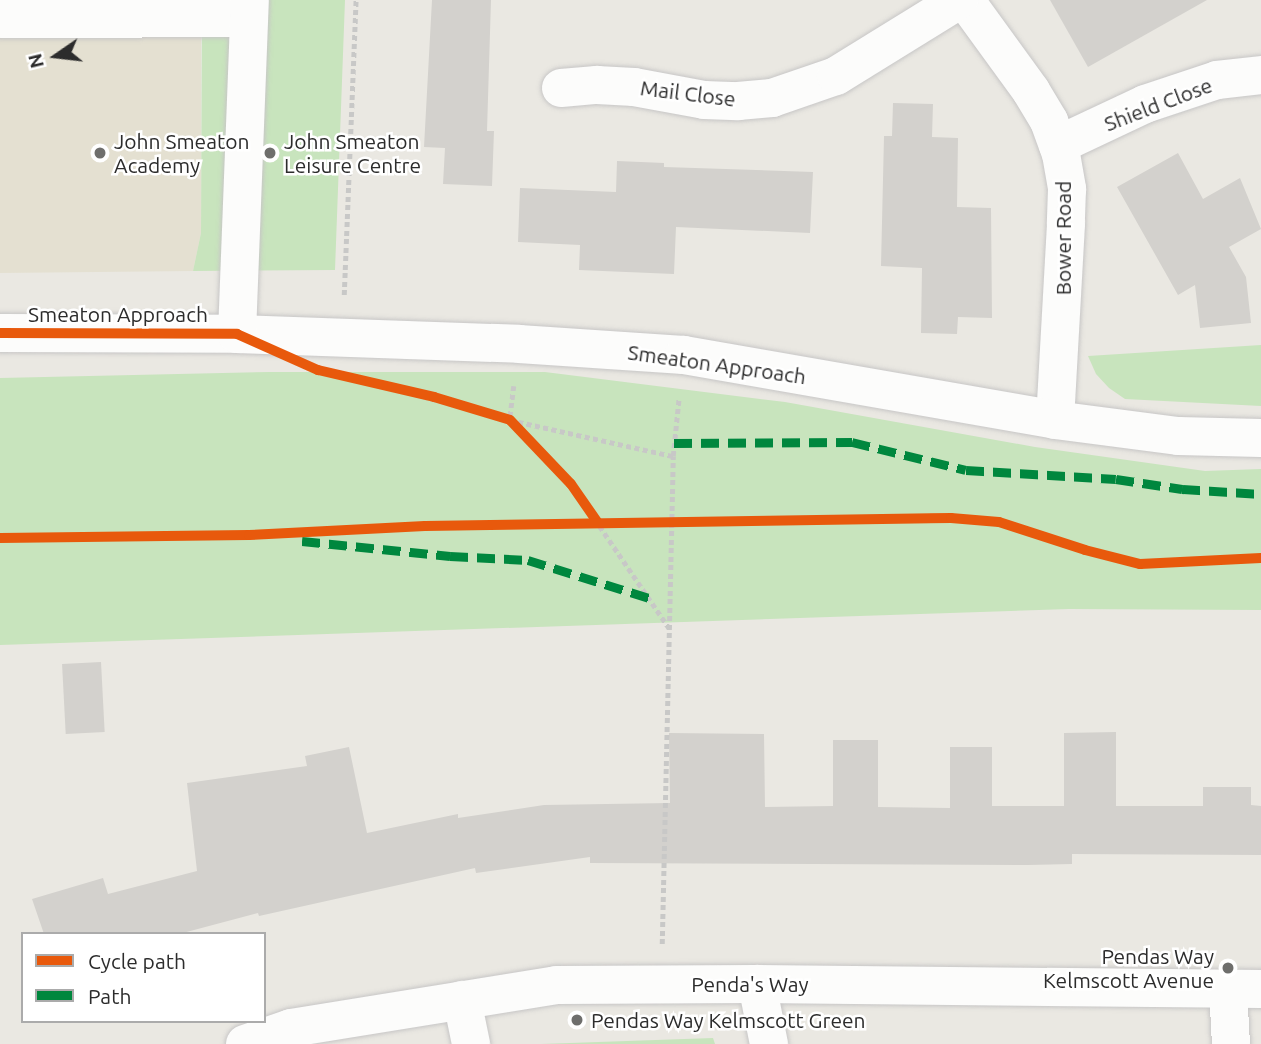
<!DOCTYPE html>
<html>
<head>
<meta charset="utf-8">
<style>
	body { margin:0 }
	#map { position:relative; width:1261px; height:1044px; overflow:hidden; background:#eae8e2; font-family:Ubuntu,sans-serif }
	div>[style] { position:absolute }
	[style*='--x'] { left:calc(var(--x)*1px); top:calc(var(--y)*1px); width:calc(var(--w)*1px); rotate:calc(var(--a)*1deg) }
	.education>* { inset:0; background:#e4e0d1 }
	.green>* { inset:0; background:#c8e4bd }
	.building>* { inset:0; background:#d3d1cd; transform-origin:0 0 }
	.path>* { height:4.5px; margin-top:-2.25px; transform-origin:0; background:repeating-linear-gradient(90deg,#c8c8c7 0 5px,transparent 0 8.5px) }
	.roads { filter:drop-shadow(0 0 2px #c7c6c6) drop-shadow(0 0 2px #c7c6c6) }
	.minor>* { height:38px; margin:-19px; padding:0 19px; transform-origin:19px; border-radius:19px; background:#fcfcfb }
	.quiet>* { height:9px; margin-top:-4.5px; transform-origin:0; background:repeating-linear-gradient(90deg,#00873e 0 18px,transparent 0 27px) }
	.cycleway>* { height:10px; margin:-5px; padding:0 5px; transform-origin:5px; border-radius:5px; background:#e8590c }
	.dots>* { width:19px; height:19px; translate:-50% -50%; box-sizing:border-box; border:4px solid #fff; border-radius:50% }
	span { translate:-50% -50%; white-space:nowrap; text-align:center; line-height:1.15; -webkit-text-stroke:5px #fff; paint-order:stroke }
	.street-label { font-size:21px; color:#2c2c2c }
	.poi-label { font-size:21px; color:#2c2c2c }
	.left { translate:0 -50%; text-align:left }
	.right { translate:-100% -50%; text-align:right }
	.legend { position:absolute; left:21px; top:932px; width:245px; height:91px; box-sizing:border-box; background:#fff; border:2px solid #ababab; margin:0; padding:9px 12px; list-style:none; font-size:21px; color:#2c2c2c }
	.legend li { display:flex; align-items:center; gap:14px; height:35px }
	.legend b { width:35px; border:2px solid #ababab }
	.north { position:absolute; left:21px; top:21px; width:70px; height:70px; -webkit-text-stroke:5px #fff; paint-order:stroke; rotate:256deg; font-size:19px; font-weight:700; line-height:28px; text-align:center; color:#2c2c2c }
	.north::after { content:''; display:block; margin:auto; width:24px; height:32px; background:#2c2c2c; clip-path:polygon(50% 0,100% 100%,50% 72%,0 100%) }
</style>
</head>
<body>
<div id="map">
	<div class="education">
		<i style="clip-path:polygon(0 0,201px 0,201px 233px,193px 271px,0 273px)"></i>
	</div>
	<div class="green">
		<i style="clip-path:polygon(202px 0,345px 0,335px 270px,193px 271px,201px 233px)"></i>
		<i style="clip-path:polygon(1261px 345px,1261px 406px,1125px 399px,1109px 388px,1096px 374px,1088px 356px)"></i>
		<i style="clip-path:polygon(270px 372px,545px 372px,785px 402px,1035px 447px,1205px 471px,1261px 469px,1261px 610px,1069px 609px,0 645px,0 378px)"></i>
		<i style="clip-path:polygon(713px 1038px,715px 1044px,541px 1044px)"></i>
	</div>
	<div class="building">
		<i style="clip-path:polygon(432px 0,491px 0,487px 131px,494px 131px,492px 186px,443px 184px,445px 148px,424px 147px)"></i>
		<i style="clip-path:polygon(1050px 0,1207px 0,1088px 67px)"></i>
		<i style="clip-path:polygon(893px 103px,933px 104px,932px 137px,958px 138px,957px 207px,991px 208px,992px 318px,958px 317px,957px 334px,921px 333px,922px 268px,881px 266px,884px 136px,892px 136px)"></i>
		<i style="clip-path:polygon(1178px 153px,1203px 199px,1240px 178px,1261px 229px,1229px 247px,1246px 277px,1251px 323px,1200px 328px,1195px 285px,1178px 295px,1117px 187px)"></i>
		<i style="clip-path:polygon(617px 161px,664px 163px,664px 167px,813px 172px,810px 233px,676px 227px,674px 274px,579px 270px,580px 245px,518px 242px,520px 188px,616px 192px)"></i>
		<i style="left:101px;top:662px;width:70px;height:39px;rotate:87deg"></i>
		<i style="clip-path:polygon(1116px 732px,1116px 806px,1203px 806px,1203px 787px,1251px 787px,1251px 805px,1261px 806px,1261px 855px,1072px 854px,1072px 864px,1028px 865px,590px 863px,590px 857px,476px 873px,475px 868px,259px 916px,258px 913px,179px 934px,44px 934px,32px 899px,103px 878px,108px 894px,197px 871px,187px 783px,307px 766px,305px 756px,349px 747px,367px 833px,458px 814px,458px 818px,544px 805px,670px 803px,669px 733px,764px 734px,765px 807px,833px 806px,833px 740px,878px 740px,878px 807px,950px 808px,950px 747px,992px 747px,992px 806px,1064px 806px,1064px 733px)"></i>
	</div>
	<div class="path">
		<i style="--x:344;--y:295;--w:295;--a:-87.7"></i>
		<i style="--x:382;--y:385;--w:133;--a:15.3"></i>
		<i style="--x:510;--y:420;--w:88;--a:46.4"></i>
		<i style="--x:571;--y:484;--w:176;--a:55.7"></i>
		<i style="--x:514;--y:386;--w:34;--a:97"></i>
		<i style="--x:510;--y:420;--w:167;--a:12.5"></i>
		<i style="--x:662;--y:944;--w:488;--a:-88.7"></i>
		<i style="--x:673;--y:456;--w:59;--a:-84.2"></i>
	</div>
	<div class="roads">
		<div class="minor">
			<i style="--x:965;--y:0;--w:112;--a:54"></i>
			<i style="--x:1031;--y:91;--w:35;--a:59"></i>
			<i style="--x:1049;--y:121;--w:35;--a:70"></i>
			<i style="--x:1061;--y:154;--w:36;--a:80"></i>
			<i style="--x:1067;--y:189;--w:35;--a:92"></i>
			<i style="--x:1066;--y:224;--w:196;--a:93.2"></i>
			<i style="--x:0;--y:19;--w:249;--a:-0.2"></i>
			<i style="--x:561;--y:88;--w:36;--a:-5"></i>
			<i style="--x:597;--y:85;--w:37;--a:3"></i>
			<i style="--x:634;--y:87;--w:71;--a:10.5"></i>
			<i style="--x:704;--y:100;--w:34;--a:2"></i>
			<i style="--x:738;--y:101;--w:34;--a:-5"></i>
			<i style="--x:772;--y:98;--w:68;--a:-19"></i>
			<i style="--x:836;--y:76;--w:145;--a:-31.7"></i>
			<i style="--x:1058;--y:145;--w:96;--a:-25.2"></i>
			<i style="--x:1145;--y:104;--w:76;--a:-18.4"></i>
			<i style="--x:1217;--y:80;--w:44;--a:-6.5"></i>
			<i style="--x:0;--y:333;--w:237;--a:0.2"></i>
			<i style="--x:237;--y:334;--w:282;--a:2"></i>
			<i style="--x:519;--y:344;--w:165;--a:3.8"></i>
			<i style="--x:684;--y:355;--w:377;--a:9.9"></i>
			<i style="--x:1055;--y:420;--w:124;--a:7.4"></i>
			<i style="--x:1178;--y:436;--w:83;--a:1.4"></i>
			<i style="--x:237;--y:334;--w:334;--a:-87.8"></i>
			<i style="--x:757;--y:984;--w:61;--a:78.7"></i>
			<i style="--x:1228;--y:989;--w:55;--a:86.9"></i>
			<i style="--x:462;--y:1000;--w:45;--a:78.4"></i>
			<i style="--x:245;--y:1044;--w:49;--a:-19.2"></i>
			<i style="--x:291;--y:1028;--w:268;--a:-9.2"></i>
			<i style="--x:556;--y:985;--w:201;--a:-0.3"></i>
			<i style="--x:757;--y:984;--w:504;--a:0.57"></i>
		</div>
	</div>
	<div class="quiet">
		<i style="--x:674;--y:443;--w:178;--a:-0.3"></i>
		<i style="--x:852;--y:442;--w:117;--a:13.8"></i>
		<i style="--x:966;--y:470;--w:150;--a:3.4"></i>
		<i style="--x:1116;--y:479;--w:67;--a:8.6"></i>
		<i style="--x:1182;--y:489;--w:79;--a:3.6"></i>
		<i style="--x:302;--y:541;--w:149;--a:5.8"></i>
		<i style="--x:450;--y:556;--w:78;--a:2.9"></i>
		<i style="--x:528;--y:560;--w:127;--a:17.4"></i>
	</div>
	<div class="cycleway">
		<i style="--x:0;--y:333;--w:237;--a:0.2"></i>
		<i style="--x:237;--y:334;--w:89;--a:24"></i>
		<i style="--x:318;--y:370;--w:119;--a:13.1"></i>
		<i style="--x:434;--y:397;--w:79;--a:16.8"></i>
		<i style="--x:510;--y:420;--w:88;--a:46.4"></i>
		<i style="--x:571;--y:484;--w:47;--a:55.3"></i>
		<i style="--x:0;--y:538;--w:249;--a:-0.7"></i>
		<i style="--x:249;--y:535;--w:176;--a:-2.9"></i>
		<i style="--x:425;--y:526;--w:526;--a:-0.87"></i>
		<i style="--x:951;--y:518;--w:48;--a:4.8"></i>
		<i style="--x:999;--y:522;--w:90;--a:18"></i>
		<i style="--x:1085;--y:550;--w:57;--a:14.3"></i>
		<i style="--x:1140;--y:564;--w:121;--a:-2.8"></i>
	</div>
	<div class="dots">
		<i style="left:100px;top:153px;background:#6e6e6c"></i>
		<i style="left:270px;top:153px;background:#6e6e6c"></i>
		<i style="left:1228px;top:968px;background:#6e6e6c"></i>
		<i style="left:577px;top:1020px;background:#6e6e6c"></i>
	</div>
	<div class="street-label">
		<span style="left:688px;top:93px;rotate:7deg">Mail Close</span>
		<span style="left:1158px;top:104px;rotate:-21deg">Shield Close</span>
		<span style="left:1063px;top:238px;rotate:-90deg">Bower Road</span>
		<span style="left:118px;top:314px">Smeaton Approach</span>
		<span style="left:717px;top:364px;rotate:8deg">Smeaton Approach</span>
		<span style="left:750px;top:984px">Penda's Way</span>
	</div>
	<div class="poi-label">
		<span class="left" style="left:114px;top:153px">John Smeaton<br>Academy</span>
		<span class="left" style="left:284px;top:153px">John Smeaton<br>Leisure Centre</span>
		<span class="right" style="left:1214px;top:968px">Pendas Way<br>Kelmscott Avenue</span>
		<span class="left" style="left:591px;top:1020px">Pendas Way Kelmscott Green</span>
	</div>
	<ul class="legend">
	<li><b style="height:9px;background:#e8590c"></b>Cycle path</li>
	<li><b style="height:9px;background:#00873e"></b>Path</li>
	</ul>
	<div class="north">N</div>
</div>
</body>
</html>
